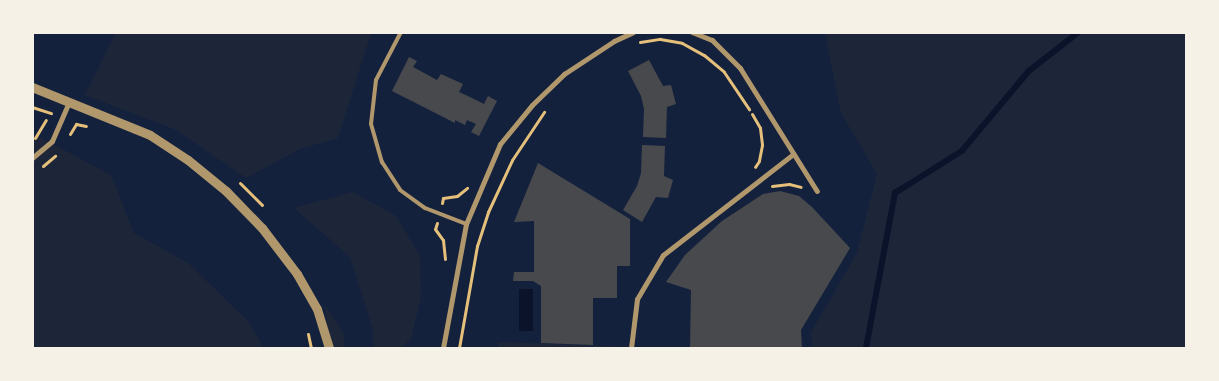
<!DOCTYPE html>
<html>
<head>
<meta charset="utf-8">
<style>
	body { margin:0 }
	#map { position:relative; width:1219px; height:381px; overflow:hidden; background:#14213d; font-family:"PT Sans",sans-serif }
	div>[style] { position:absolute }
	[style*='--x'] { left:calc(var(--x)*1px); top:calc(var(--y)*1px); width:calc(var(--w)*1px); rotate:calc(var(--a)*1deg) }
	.green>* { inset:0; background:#1d2539 }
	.water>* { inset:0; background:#0b132b; transform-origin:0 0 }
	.stream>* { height:5.5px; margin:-2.75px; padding:0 2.75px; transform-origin:2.75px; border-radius:2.75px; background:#0b132b }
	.building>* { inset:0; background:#48494c }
	.path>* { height:3px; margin:-1.5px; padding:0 1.5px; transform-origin:1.5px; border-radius:1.5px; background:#e5c07b }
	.service>* { height:4px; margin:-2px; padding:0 2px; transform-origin:2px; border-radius:2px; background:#b1986c }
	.minor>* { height:5px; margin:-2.5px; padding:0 2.5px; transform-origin:2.5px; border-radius:2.5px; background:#b1986c }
	.tertiary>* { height:9px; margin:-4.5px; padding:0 4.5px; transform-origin:4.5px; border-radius:4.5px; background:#b1986c }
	span { translate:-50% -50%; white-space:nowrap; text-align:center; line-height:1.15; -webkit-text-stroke:4px #f6f1e7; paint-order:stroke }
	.frame { position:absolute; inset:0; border:34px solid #f6f1e7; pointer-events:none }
</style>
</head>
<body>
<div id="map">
	<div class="green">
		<i style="clip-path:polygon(116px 32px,371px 32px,371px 33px,338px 138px,300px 149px,246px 178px,176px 130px,85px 95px)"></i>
		<i style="clip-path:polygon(825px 33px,1186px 33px,1186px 348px,812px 348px,811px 332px,857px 253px,877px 174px,841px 113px)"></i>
		<i style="clip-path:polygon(32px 133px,111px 175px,134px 233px,188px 263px,248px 321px,264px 348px,33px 348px)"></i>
		<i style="clip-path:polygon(352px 192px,395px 215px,420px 255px,421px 298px,411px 338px,401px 348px,373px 348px,373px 329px,350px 257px,294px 208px)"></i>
		<i style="clip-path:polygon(325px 305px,344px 334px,344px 348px,330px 348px)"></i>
		<i style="clip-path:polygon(498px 342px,614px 346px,614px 348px,498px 348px)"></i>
	</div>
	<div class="water">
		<i style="left:519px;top:289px;width:14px;height:42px"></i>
	</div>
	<div class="stream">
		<i style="--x:866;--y:348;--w:158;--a:-79.4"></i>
		<i style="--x:895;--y:193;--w:79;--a:-32.1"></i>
		<i style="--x:962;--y:151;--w:104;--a:-50.1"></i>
		<i style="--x:1029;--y:71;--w:63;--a:-38"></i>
	</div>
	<div class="building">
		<i style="clip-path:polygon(409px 57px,417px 61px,413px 67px,437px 80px,441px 74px,463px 84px,459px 92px,472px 98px,484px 104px,488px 96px,497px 101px,479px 136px,471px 132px,476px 124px,467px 120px,465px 125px,455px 120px,455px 123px,392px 91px)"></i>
		<i style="clip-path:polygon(649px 60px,663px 86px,671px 85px,676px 104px,667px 107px,666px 138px,643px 137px,644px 109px,641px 96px,628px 71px)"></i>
		<i style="clip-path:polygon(642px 145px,665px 146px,664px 176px,673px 180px,668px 198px,656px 197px,642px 222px,623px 210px,637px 186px,641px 173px)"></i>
		<i style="clip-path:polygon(538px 163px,630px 219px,630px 266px,617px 266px,617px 298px,593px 298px,593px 345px,541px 343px,541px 286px,533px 281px,513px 281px,514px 272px,534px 272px,534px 221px,514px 222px)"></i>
		<i style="clip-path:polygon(780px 191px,799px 196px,812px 207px,850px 248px,801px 330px,802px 348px,690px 348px,691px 290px,666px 282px,685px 255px,722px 221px,763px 194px)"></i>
	</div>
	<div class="path">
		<i style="--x:640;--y:42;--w:20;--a:-9"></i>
		<i style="--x:660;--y:39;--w:22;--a:10"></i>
		<i style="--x:682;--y:43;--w:25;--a:29"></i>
		<i style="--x:704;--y:55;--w:26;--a:40"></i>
		<i style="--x:724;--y:72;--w:45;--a:56"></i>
		<i style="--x:32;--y:107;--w:20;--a:18"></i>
		<i style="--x:752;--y:114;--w:16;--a:60"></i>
		<i style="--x:760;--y:128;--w:17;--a:83"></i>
		<i style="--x:762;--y:145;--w:16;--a:101"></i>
		<i style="--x:759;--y:161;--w:7;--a:124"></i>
		<i style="--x:70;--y:134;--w:12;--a:-59"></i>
		<i style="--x:76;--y:124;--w:10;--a:11"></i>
		<i style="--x:35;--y:138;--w:21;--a:-59"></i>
		<i style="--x:43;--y:166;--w:16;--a:-40"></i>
		<i style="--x:240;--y:183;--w:31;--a:45"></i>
		<i style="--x:772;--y:186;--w:17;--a:-7"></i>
		<i style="--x:789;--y:184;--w:12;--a:14"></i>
		<i style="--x:442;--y:203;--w:5;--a:-79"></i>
		<i style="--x:443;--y:198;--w:14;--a:-8"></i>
		<i style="--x:457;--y:196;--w:13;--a:-39"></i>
		<i style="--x:437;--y:223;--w:6;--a:108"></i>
		<i style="--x:435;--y:229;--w:14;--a:54"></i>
		<i style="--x:443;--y:240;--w:19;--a:84"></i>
		<i style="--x:308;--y:334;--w:14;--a:78"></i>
		<i style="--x:459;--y:348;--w:104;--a:-80"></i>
		<i style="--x:477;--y:246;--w:36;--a:-72"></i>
		<i style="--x:488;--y:212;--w:57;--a:-65.2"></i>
		<i style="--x:512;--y:160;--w:58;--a:-56.3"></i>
	</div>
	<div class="service">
		<i style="--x:401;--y:32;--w:54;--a:117.5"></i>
		<i style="--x:376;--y:80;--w:44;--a:96.5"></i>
		<i style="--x:371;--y:124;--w:40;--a:74"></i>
		<i style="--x:382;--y:162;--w:33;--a:57"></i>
		<i style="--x:400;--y:190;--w:31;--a:36"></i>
		<i style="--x:425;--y:208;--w:44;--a:21.3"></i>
	</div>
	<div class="minor">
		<i style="--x:692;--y:32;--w:22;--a:22"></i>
		<i style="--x:712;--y:40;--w:40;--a:45"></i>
		<i style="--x:740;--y:68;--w:145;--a:58"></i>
		<i style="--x:32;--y:158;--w:26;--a:-40"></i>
		<i style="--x:52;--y:141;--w:43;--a:-66.4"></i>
		<i style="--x:443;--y:348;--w:126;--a:-79.5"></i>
		<i style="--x:466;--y:224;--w:87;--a:-67"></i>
		<i style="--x:500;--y:144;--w:50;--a:-50.6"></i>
		<i style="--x:532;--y:105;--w:45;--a:-44.1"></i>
		<i style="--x:564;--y:74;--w:60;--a:-33.4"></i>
		<i style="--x:614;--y:41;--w:21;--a:-25"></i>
		<i style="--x:631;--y:348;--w:49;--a:-83"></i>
		<i style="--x:637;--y:299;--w:51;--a:-59.4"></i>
		<i style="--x:663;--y:255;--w:165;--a:-37.8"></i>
	</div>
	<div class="tertiary">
		<i style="--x:32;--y:87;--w:127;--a:22.1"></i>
		<i style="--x:150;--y:135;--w:45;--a:33.3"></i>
		<i style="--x:188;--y:160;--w:49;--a:39.2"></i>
		<i style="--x:226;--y:191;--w:52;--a:45.8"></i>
		<i style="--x:262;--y:228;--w:58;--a:52.7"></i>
		<i style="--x:297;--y:274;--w:40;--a:60.3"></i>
		<i style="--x:317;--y:309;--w:41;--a:72.9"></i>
	</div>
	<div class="frame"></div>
</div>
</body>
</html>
